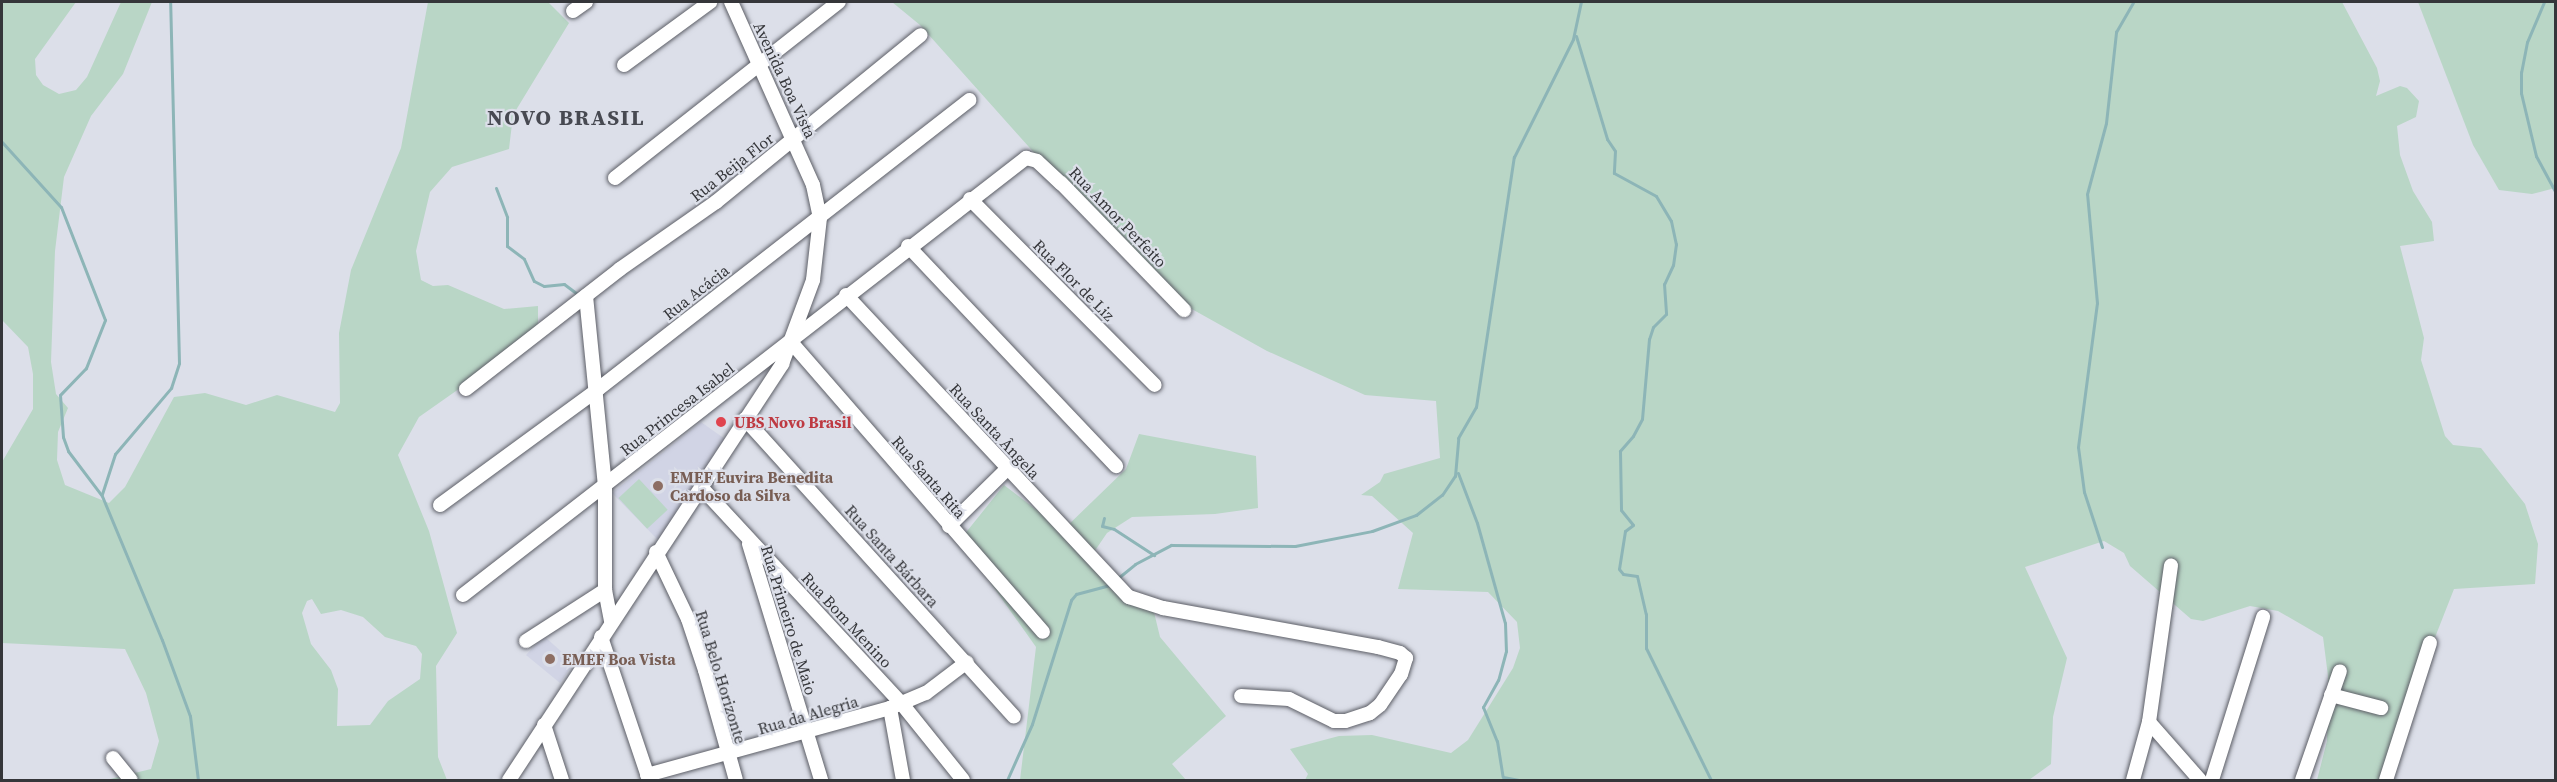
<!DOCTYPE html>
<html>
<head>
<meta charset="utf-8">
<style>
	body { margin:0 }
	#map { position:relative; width:2557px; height:782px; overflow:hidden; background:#dcdfe9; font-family:"Source Serif 4",serif }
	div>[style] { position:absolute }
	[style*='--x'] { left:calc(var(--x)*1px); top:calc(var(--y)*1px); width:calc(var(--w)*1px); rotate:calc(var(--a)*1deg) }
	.built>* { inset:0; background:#d1d4e5 }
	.green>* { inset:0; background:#b9d6c6; transform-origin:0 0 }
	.stream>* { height:3px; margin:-1.5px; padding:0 1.5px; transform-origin:1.5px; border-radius:1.5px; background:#8db5b7 }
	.roads { filter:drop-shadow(0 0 2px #5c5e66) drop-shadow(0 0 2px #5c5e66) }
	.minor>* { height:14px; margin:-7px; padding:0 7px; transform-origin:7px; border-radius:7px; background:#fff }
	.dots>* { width:16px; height:16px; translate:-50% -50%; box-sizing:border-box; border:3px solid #dcdfe9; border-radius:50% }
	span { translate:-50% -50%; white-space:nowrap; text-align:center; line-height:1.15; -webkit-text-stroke:4.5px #dcdfe9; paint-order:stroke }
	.street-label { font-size:16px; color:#35363a }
	.health-label { font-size:16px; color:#be3a42; font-weight:700 }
	.left { translate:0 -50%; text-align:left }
	.education-label { font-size:16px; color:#785e54; font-weight:700 }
	.district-label { font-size:22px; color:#474951; font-weight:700; letter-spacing:1.5px }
	.frame { position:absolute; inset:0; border:3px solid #35363a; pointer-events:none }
</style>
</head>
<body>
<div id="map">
	<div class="built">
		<i style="clip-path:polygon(701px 422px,725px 439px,659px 541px,612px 493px)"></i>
		<i style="clip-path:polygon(544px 636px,574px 663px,560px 683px,526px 655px)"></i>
	</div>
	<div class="green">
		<i style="clip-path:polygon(evenodd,2px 2px,76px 2px,35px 59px,36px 75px,43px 85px,59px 94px,76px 90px,87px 77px,121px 2px,152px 2px,123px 74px,91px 116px,64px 177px,55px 251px,51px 362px,56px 394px,68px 408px,58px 432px,57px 460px,65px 485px,109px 503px,125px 487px,174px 397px,205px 393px,246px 405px,277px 395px,335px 412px,340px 403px,339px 333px,351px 270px,401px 148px,428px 2px,548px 2px,569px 23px,513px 115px,509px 149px,452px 167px,430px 192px,416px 251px,421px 280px,433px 286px,448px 285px,504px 309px,538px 306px,538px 326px,483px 372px,419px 417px,398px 455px,429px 531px,457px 633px,436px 666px,438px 757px,447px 780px,106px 780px,151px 769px,159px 741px,146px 693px,125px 649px,2px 643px,2px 462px,33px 409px,33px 374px,28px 347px,2px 320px,2px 2px,312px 599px,321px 614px,341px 610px,363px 617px,385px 637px,416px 646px,422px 654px,420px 679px,388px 701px,370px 725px,337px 726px,338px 689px,331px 670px,311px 644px,302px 613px,307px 601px,312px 599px)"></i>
		<i style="clip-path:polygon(892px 2px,2342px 2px,2377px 68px,2380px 81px,2376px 96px,2400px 86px,2407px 88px,2419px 101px,2416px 117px,2397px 126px,2400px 155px,2413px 191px,2432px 222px,2434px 241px,2400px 246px,2424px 338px,2421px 360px,2445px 436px,2453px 445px,2481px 448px,2525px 504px,2538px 544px,2535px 584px,2454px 589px,2379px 780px,2317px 780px,2327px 741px,2328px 676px,2323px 637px,2278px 611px,2250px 606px,2203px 621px,2191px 619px,2130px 566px,2124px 553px,2104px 541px,2025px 567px,2067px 658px,2053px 717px,2051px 764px,2029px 780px,1305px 780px,1308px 774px,1290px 749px,1339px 736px,1372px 735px,1451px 753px,1468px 740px,1513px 668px,1520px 648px,1517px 622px,1488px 592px,1398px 589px,1413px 533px,1372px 496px,1361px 495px,1380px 482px,1384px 474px,1440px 458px,1436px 401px,1365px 395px,1267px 351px,1190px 308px,1181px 317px,920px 25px)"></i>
		<i style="clip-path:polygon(2418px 2px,2555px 2px,2555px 188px,2532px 194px,2499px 190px,2473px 145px)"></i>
		<i style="clip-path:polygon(1139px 434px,1256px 456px,1258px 508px,1215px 514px,1132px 517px,1107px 533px,1092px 555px,1100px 567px,1153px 608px,1160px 637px,1226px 716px,1172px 764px,1186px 780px,1020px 780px,1036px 647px,960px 540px,1004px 485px,1063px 530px,1126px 469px)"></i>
		<i style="left:639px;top:479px;width:42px;height:28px;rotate:47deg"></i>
	</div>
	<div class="stream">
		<i style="--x:2544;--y:2;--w:43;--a:113"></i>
		<i style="--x:2527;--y:42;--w:31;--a:101"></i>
		<i style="--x:2521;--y:72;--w:21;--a:90"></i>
		<i style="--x:2521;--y:93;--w:65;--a:76.6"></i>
		<i style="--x:2536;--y:156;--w:42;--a:61.6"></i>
		<i style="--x:1576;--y:36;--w:108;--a:73.2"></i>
		<i style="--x:1607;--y:139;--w:14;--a:56"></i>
		<i style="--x:1615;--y:151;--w:22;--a:93"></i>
		<i style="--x:1614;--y:173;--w:48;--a:28.7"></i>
		<i style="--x:1656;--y:196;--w:29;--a:59"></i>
		<i style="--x:1671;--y:221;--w:24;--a:78"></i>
		<i style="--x:1676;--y:244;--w:21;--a:98"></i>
		<i style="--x:1673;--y:265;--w:21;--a:115"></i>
		<i style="--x:1664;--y:284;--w:30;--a:86"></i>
		<i style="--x:1666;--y:314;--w:18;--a:135"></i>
		<i style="--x:1653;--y:327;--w:13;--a:108"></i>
		<i style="--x:1649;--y:339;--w:80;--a:95"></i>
		<i style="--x:1642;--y:419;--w:19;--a:118"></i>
		<i style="--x:1633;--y:436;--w:20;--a:131"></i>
		<i style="--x:1620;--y:451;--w:59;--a:89"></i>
		<i style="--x:1621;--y:510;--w:19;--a:51"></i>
		<i style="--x:1633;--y:525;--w:10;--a:143"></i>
		<i style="--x:1625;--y:531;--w:38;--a:99"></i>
		<i style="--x:1619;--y:569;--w:6;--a:51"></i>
		<i style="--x:1623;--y:574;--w:14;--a:8"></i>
		<i style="--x:1637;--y:576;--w:39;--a:77"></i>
		<i style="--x:1646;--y:614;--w:34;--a:90"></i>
		<i style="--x:1646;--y:648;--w:147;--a:63.8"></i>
		<i style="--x:2;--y:142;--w:88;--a:47.8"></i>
		<i style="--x:61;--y:207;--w:121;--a:68.7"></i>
		<i style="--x:105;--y:320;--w:52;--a:111.6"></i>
		<i style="--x:86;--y:368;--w:37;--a:134"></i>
		<i style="--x:60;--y:395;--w:42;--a:85.9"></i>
		<i style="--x:63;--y:437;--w:15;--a:70"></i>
		<i style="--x:68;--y:451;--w:56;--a:52.9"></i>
		<i style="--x:102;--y:496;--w:156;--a:67.4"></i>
		<i style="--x:162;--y:640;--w:81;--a:69.8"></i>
		<i style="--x:190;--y:716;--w:64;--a:82.9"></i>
		<i style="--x:496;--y:188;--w:31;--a:69"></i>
		<i style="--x:507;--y:217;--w:29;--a:90"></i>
		<i style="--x:507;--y:246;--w:21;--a:37"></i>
		<i style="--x:524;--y:259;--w:24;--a:66"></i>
		<i style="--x:534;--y:281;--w:11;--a:27"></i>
		<i style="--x:544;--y:286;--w:20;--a:-6"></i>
		<i style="--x:564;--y:284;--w:20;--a:37"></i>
		<i style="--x:1458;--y:473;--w:53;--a:69.2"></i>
		<i style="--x:1477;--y:523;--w:104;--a:74.4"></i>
		<i style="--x:1505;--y:623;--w:28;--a:88"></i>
		<i style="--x:1506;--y:651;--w:30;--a:105"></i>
		<i style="--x:1498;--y:680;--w:31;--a:119"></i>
		<i style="--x:1483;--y:707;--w:37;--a:68"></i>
		<i style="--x:1497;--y:741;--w:36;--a:81"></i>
		<i style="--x:1503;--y:777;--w:16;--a:11"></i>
		<i style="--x:102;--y:494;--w:42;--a:-72"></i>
		<i style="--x:115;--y:454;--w:87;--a:-49.7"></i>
		<i style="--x:171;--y:388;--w:26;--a:-72"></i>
		<i style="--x:179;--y:363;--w:361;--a:-91.4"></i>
		<i style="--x:1104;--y:518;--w:8;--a:104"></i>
		<i style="--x:1102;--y:526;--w:12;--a:14"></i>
		<i style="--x:1114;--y:529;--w:48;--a:33"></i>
		<i style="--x:2102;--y:547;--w:58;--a:-108.1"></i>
		<i style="--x:2084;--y:492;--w:45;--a:-97.6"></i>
		<i style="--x:2078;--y:447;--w:145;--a:-82.5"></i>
		<i style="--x:2097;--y:303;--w:109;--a:-95.2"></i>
		<i style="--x:2087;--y:194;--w:73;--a:-75"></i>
		<i style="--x:2106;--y:123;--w:92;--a:-83.7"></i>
		<i style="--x:2116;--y:32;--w:34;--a:-60"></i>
		<i style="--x:1118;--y:578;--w:22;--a:-39"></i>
		<i style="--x:1135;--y:564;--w:41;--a:-27.8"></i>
		<i style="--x:1171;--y:545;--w:124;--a:0.5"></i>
		<i style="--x:1295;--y:546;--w:78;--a:-11"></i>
		<i style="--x:1372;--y:531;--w:47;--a:-20"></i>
		<i style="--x:1416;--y:515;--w:33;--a:-38"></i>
		<i style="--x:1442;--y:495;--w:23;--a:-56"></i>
		<i style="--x:1455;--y:476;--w:38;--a:-85"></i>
		<i style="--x:1458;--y:438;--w:36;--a:-60"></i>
		<i style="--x:1476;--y:407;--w:253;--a:-81.4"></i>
		<i style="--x:1514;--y:157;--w:132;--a:-63.4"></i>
		<i style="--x:1573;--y:39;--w:38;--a:-78"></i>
		<i style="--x:1007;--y:780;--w:61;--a:-65.9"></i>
		<i style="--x:1032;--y:724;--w:130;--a:-72.5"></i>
		<i style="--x:1071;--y:600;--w:8;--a:-50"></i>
		<i style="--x:1076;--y:594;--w:34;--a:-15"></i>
	</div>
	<div class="roads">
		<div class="minor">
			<i style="--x:573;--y:11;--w:16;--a:-35"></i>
			<i style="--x:624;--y:65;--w:107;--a:-36.2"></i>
			<i style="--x:615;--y:178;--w:285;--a:-38.2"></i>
			<i style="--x:970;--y:199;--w:262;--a:45.2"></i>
			<i style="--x:908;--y:246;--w:303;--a:46.6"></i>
			<i style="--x:846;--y:295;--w:414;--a:46.9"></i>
			<i style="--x:1129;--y:597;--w:36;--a:18"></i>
			<i style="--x:1163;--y:608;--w:219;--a:10.3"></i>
			<i style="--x:1378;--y:647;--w:23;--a:15"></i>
			<i style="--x:1400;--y:653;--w:8;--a:40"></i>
			<i style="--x:1406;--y:658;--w:17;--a:107"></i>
			<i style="--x:1401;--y:674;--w:37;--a:124"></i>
			<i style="--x:1380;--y:705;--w:13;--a:141"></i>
			<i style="--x:1370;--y:713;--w:26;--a:162"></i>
			<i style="--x:1345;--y:721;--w:11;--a:180"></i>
			<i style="--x:1334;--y:721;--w:50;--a:-153.9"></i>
			<i style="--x:1289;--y:699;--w:48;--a:-176.4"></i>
			<i style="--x:586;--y:296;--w:192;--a:84.3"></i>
			<i style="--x:605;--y:487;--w:103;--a:90"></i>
			<i style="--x:605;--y:590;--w:32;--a:79"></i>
			<i style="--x:791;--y:342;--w:384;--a:49"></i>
			<i style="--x:466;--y:389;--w:195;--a:-37.9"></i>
			<i style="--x:620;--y:269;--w:117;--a:-34.9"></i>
			<i style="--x:716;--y:202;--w:264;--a:-39.2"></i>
			<i style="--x:745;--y:419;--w:401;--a:47.9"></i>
			<i style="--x:701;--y:487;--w:296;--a:47.2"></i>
			<i style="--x:902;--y:704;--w:97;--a:51.2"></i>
			<i style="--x:440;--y:505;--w:195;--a:-36.2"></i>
			<i style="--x:597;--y:390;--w:472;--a:-37.9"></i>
			<i style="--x:949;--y:526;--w:83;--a:-44.5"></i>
			<i style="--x:749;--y:544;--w:247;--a:73"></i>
			<i style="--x:656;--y:552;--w:74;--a:64.5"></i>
			<i style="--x:688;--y:619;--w:54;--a:71.6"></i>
			<i style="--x:705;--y:670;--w:114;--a:74.3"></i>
			<i style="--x:463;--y:595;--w:713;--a:-37.82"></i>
			<i style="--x:1026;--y:158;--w:11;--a:15"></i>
			<i style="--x:1037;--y:161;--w:33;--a:43"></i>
			<i style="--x:1061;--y:183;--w:177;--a:45.9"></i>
			<i style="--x:601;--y:637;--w:151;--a:71.4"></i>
			<i style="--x:526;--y:641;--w:94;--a:-32.8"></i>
			<i style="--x:2331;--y:695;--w:52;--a:14.6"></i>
			<i style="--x:890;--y:708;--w:73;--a:79.8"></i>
			<i style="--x:2149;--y:722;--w:77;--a:48.7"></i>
			<i style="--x:544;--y:725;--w:58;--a:71.9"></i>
			<i style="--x:113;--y:758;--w:28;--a:51"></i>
			<i style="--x:647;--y:775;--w:252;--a:-15.4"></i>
			<i style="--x:890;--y:708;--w:39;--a:-23"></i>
			<i style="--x:926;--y:693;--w:51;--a:-37.1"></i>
			<i style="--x:509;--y:780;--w:498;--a:-56.7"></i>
			<i style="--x:782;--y:364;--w:90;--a:-69.7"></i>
			<i style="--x:813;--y:280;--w:62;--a:-83.6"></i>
			<i style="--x:820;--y:218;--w:34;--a:-102"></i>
			<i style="--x:813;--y:185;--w:201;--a:-114.1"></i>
			<i style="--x:2133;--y:780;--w:60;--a:-74.6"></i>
			<i style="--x:2149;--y:722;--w:158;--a:-82"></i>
			<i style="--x:2212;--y:780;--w:171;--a:-72.6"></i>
			<i style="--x:2302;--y:780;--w:115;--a:-70.8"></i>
			<i style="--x:2386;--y:780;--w:144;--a:-72.2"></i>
		</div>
	</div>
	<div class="dots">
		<i style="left:721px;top:422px;background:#e0444e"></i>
		<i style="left:658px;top:486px;background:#8d6e63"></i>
		<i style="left:550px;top:659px;background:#8d6e63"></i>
	</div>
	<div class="street-label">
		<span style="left:785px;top:80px;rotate:65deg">Avenida Boa Vista</span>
		<span style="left:732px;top:167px;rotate:-38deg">Rua Beija Flor</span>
		<span style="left:1118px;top:217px;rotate:46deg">Rua Amor Perfeito</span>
		<span style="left:1074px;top:280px;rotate:45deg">Rua Flor de Liz</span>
		<span style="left:696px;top:292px;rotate:-38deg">Rua Acácia</span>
		<span style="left:677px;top:409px;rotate:-38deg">Rua Princesa Isabel</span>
		<span style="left:995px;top:431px;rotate:47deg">Rua Santa Ângela</span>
		<span style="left:929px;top:477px;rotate:49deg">Rua Santa Rita</span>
		<span style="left:892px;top:556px;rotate:48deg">Rua Santa Bárbara</span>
		<span style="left:789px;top:620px;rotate:73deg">Rua Primeiro de Maio</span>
		<span style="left:847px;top:620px;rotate:47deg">Rua Bom Menino</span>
		<span style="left:721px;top:677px;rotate:73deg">Rua Belo Horizonte</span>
		<span style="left:808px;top:715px;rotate:-16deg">Rua da Alegria</span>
	</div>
	<div class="health-label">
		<span class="left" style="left:734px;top:422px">UBS Novo Brasil</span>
	</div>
	<div class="education-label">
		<span class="left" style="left:670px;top:486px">EMEF Euvira Benedita<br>Cardoso da Silva</span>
		<span class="left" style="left:562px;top:659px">EMEF Boa Vista</span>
	</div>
	<div class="district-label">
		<span style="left:566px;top:118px">NOVO BRASIL</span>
	</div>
	<div class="frame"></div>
</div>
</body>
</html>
